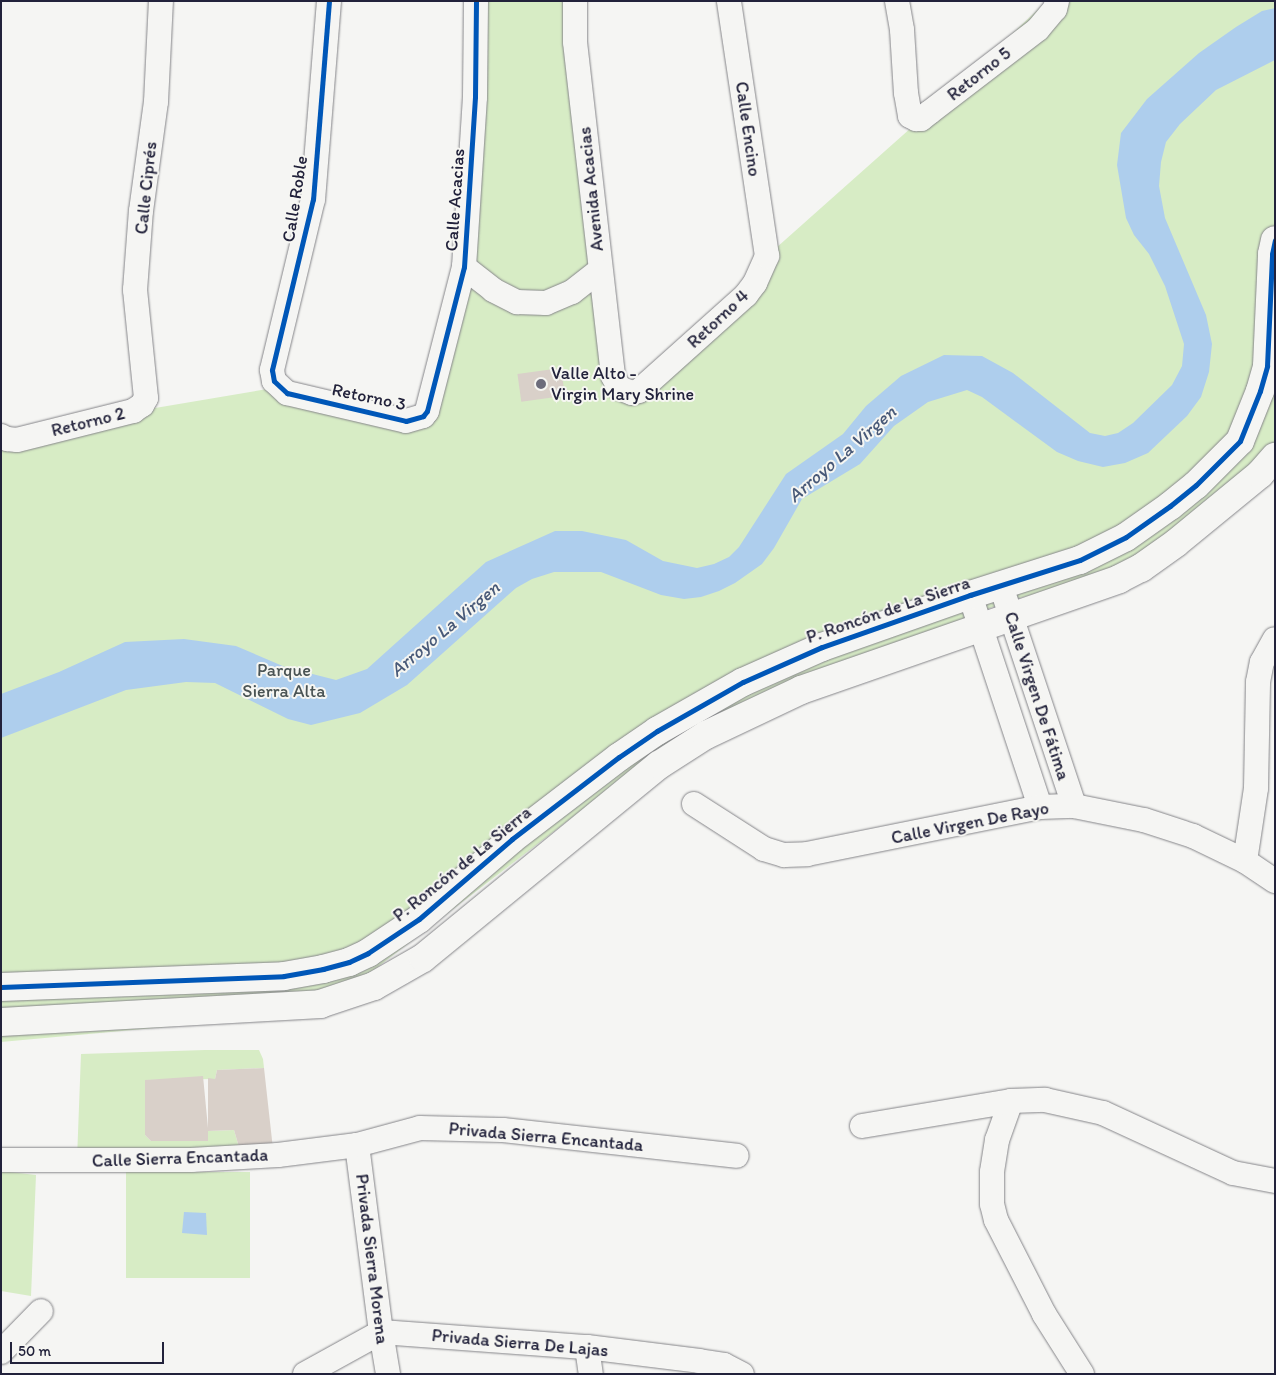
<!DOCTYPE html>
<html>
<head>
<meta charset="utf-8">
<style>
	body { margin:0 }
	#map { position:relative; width:1276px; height:1375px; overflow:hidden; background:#f5f5f3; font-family:Itim,sans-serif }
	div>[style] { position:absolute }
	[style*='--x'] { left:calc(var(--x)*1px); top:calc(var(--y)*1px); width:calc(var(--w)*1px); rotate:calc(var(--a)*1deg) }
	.green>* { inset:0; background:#d7ecc5; transform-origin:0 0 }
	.water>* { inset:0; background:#aeceed }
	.building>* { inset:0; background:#d9d0c9; transform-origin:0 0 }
	.roads { filter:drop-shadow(0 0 1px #858589) drop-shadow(0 0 1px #858589) }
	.street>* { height:24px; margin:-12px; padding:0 12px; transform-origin:12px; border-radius:12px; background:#f5f5f3 }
	.secondary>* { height:28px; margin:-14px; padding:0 14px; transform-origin:14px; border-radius:14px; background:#f5f5f3 }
	.cycleway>* { height:5px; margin:-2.5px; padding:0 2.5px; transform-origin:2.5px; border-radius:2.5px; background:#0057b8 }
	.dots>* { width:14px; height:14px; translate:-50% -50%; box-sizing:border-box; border:2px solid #f6f6f2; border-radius:50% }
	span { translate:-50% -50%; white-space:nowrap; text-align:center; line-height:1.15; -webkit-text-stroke:4px #f6f6f2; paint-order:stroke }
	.street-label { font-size:18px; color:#22223b }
	.poi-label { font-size:18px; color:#22223b }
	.left { translate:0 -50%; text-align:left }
	.park-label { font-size:18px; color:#495354 }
	.water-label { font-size:19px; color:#485978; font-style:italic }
	.frame { position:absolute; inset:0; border:2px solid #22223b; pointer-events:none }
	.scale { position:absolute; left:10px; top:1342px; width:154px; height:22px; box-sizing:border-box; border:2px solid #22223b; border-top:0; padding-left:6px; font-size:15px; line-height:18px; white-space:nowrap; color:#22223b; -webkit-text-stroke:4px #f6f6f2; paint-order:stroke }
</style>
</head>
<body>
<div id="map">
	<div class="green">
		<i style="clip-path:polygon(476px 1px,576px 1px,575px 42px,612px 397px,637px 405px,767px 256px,921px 119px,1047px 1px,1275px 1px,1275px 456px,1141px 568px,1007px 601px,670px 742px,318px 1013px,1px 1042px,1px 434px,279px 387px,406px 421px,431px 396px,464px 267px)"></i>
		<i style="clip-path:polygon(205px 1050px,259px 1050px,263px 1059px,264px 1068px,217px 1070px,215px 1079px,145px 1080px,145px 1135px,151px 1141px,208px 1141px,208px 1131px,234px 1130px,241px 1154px,77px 1159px,81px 1054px)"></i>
		<i style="clip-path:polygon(1px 1171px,36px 1175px,31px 1296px,1px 1291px)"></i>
		<i style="left:126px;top:1172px;width:124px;height:106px"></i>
	</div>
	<div class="water">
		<i style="clip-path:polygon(1275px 8px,1275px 60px,1216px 90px,1180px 124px,1166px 142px,1161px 162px,1159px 186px,1165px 218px,1206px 315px,1212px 344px,1209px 372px,1201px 397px,1187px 416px,1148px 453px,1125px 463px,1103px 467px,1078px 461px,1057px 452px,982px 397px,967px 390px,928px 402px,894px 426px,860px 464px,802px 499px,774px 548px,762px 564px,735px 583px,719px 591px,701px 597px,684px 599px,661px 595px,601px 572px,554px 572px,532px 579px,516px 588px,407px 685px,360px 713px,311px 725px,288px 719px,215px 683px,186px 682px,126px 690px,1px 738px,1px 694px,59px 672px,125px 642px,184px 639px,236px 646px,285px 667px,336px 680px,367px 669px,486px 562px,555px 531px,582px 531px,626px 540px,663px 561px,697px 568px,714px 564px,729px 557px,739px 547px,786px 474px,843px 434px,866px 406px,901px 376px,944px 355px,982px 356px,1013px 373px,1090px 433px,1105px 436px,1118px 433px,1133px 423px,1172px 385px,1182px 366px,1184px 344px,1165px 286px,1149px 254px,1134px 235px,1126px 218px,1117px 165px,1121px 133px,1147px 99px,1199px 53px,1236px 27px,1262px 11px)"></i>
		<i style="clip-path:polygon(184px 1212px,206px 1213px,207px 1235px,182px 1233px)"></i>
	</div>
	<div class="building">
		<i style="left:561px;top:368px;width:28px;height:44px;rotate:82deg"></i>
		<i style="clip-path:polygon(264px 1068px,273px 1149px,241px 1154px,234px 1130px,208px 1131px,208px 1141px,151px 1141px,145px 1135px,145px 1080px,203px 1076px,208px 1128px,208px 1078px,215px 1079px,217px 1070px)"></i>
	</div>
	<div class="roads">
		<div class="street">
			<i style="--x:329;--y:1;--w:199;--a:94.6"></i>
			<i style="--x:313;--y:199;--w:176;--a:103.5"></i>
			<i style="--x:272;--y:370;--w:11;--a:80"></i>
			<i style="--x:274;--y:381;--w:18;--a:43"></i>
			<i style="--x:287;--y:393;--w:122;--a:13.2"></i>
			<i style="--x:406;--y:421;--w:18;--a:-16"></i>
			<i style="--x:423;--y:416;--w:6;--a:-51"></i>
			<i style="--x:427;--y:411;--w:149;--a:-75.6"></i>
			<i style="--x:464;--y:267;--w:170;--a:-86.3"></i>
			<i style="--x:475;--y:97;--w:96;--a:-89.4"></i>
			<i style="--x:575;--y:1;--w:41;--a:90"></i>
			<i style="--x:575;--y:42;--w:336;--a:83.5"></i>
			<i style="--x:613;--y:376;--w:13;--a:63"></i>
			<i style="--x:619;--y:388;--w:14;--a:21"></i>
			<i style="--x:632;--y:393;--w:7;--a:-16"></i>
			<i style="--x:639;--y:391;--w:144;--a:-41.9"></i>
			<i style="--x:746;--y:295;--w:15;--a:-53"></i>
			<i style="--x:755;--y:283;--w:30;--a:-66"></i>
			<i style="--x:767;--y:256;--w:258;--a:-98.5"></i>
			<i style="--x:897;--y:1;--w:29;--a:80"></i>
			<i style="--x:902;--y:30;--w:63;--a:86.4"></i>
			<i style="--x:906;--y:93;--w:23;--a:80"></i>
			<i style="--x:910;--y:116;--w:7;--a:27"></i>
			<i style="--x:916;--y:119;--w:5;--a:0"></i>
			<i style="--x:921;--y:119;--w:11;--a:-38"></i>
			<i style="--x:930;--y:112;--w:136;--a:-37.5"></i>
			<i style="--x:1038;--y:29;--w:26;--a:-50"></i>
			<i style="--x:1055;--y:9;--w:8;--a:-76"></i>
			<i style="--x:464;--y:267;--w:37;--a:38"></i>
			<i style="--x:493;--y:290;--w:27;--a:27"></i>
			<i style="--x:517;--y:302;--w:29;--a:2"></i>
			<i style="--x:546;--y:303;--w:28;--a:-23"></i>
			<i style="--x:572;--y:292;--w:34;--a:-38"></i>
			<i style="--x:1;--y:436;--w:7;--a:27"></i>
			<i style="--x:7;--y:439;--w:10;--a:6"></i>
			<i style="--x:17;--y:440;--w:120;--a:-14"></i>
			<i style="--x:133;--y:411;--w:11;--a:-34"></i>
			<i style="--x:142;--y:405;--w:8;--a:-60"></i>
			<i style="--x:146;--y:398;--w:109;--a:-95.8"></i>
			<i style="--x:135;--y:290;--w:79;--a:-85.7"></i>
			<i style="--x:141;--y:211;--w:110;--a:-82.2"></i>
			<i style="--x:156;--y:102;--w:101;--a:-87.2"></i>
			<i style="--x:1001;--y:586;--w:232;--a:71.6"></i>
			<i style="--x:970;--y:595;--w:223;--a:71.7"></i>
			<i style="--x:694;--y:804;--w:83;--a:32.7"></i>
			<i style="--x:764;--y:849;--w:21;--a:17"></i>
			<i style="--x:784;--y:855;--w:23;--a:-2"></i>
			<i style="--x:807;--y:854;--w:238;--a:-11.4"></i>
			<i style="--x:1040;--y:807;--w:34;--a:-2"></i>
			<i style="--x:1074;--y:806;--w:71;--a:11.3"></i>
			<i style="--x:1144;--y:820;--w:52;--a:18.1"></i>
			<i style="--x:1193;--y:836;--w:58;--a:25.7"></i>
			<i style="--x:1245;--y:861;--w:36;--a:34"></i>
			<i style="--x:1245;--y:861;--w:74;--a:-81.4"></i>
			<i style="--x:1256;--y:788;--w:106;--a:-88.9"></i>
			<i style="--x:1258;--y:682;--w:20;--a:-79"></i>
			<i style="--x:1262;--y:662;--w:26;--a:-61"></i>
			<i style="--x:1011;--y:1101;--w:41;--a:109.7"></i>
			<i style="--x:997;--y:1140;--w:32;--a:99"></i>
			<i style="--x:992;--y:1172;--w:32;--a:90"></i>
			<i style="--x:992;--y:1204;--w:16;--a:76"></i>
			<i style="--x:996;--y:1220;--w:106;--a:62.9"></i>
			<i style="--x:1044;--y:1314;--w:71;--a:57.7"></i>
			<i style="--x:862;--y:1126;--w:151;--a:-9.5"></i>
			<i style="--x:1011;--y:1101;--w:34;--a:-2"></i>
			<i style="--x:1045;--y:1100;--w:59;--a:12.6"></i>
			<i style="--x:1103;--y:1113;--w:143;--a:24.8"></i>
			<i style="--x:1233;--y:1173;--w:43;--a:10.8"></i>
			<i style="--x:357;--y:1145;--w:189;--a:82.7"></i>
			<i style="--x:381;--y:1332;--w:43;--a:80.5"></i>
			<i style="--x:1;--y:1160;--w:190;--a:0"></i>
			<i style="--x:191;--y:1160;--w:87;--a:-3.3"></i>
			<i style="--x:278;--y:1155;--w:80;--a:-7.2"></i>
			<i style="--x:357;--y:1145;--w:65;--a:-15.1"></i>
			<i style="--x:420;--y:1128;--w:83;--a:1.4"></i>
			<i style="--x:503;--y:1130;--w:235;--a:6.3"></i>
			<i style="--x:587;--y:1347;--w:27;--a:82"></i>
			<i style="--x:1;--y:1352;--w:57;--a:-45.7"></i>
			<i style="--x:305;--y:1374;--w:87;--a:-28.9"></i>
			<i style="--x:381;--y:1332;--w:207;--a:4.2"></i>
			<i style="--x:587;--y:1347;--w:113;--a:7.1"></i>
			<i style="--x:699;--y:1361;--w:25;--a:9"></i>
			<i style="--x:724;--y:1365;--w:20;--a:27"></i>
		</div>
		<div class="secondary">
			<i style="--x:1;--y:987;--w:283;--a:-2.2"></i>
			<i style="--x:284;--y:976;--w:40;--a:-10"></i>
			<i style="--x:323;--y:969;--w:27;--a:-15"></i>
			<i style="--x:349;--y:962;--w:21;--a:-25"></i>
			<i style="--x:368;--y:953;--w:61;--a:-33.7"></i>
			<i style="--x:419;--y:919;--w:123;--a:-40.7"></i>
			<i style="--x:512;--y:839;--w:135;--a:-37.5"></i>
			<i style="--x:619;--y:757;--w:46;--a:-34.4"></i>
			<i style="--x:657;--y:731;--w:99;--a:-29.7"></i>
			<i style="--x:743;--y:682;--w:86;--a:-23.9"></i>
			<i style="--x:822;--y:647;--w:157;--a:-19.4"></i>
			<i style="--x:970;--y:595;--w:115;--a:-17.7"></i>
			<i style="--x:1080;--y:560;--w:51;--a:-26.6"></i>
			<i style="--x:1126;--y:537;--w:54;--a:-35.2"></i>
			<i style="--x:1170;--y:506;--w:33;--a:-39"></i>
			<i style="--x:1196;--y:485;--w:62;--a:-45"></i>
			<i style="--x:1240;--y:441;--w:54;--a:-68.2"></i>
			<i style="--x:1260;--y:391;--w:26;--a:-74"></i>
			<i style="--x:1267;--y:366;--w:112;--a:-87.4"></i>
			<i style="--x:1272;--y:254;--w:14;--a:-78"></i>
			<i style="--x:1;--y:1022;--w:320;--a:-3.2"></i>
			<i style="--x:320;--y:1004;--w:57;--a:-18.4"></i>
			<i style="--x:374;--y:986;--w:56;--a:-29.7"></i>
			<i style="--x:423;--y:958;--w:305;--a:-39.3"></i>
			<i style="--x:659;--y:765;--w:56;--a:-32.6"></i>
			<i style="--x:706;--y:735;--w:105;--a:-25.3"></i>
			<i style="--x:801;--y:690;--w:337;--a:-19.2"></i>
			<i style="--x:1119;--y:579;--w:25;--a:-27"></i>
			<i style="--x:1141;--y:568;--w:43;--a:-35.5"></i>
			<i style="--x:1176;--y:543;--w:109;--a:-39.4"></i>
			<i style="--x:1260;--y:474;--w:23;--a:-49"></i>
		</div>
	</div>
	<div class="cycleway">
		<i style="--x:329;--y:1;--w:199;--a:94.6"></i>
		<i style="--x:313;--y:199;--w:176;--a:103.5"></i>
		<i style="--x:272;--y:370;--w:11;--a:80"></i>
		<i style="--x:274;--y:381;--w:18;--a:43"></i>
		<i style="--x:287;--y:393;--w:122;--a:13.2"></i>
		<i style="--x:406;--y:421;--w:18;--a:-16"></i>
		<i style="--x:423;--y:416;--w:6;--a:-51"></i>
		<i style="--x:427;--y:411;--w:149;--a:-75.6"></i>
		<i style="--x:464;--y:267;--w:170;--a:-86.3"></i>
		<i style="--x:475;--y:97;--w:96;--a:-89.4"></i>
		<i style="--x:1;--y:987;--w:283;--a:-2.2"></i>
		<i style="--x:284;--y:976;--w:40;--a:-10"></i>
		<i style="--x:323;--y:969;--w:27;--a:-15"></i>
		<i style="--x:349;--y:962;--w:21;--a:-25"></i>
		<i style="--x:368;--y:953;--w:61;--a:-33.7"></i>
		<i style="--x:419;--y:919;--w:123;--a:-40.7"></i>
		<i style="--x:512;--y:839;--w:135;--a:-37.5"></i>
		<i style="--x:619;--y:757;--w:46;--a:-34.4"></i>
		<i style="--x:657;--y:731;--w:99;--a:-29.7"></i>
		<i style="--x:743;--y:682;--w:86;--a:-23.9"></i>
		<i style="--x:822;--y:647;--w:157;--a:-19.4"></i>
		<i style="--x:970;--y:595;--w:115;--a:-17.7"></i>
		<i style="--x:1080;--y:560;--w:51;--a:-26.6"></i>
		<i style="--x:1126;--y:537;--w:54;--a:-35.2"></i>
		<i style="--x:1170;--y:506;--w:33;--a:-39"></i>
		<i style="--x:1196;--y:485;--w:62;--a:-45"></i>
		<i style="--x:1240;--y:441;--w:54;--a:-68.2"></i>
		<i style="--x:1260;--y:391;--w:26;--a:-74"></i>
		<i style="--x:1267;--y:366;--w:112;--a:-87.4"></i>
		<i style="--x:1272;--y:254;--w:14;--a:-78"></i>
	</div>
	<div class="dots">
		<i style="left:541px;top:384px;background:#6c6c7b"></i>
	</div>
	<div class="street-label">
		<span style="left:979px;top:74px;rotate:-38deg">Retorno 5</span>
		<span style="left:748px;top:129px;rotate:82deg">Calle Encino</span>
		<span style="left:146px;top:188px;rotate:-84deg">Calle Ciprés</span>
		<span style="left:591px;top:189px;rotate:-96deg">Avenida Acacias</span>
		<span style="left:295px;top:199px;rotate:-81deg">Calle Roble</span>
		<span style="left:455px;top:200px;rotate:-86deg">Calle Acacias</span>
		<span style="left:718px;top:319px;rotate:-43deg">Retorno 4</span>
		<span style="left:369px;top:397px;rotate:12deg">Retorno 3</span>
		<span style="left:88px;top:422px;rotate:-14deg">Retorno 2</span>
		<span style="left:888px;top:610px;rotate:-19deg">P. Roncón de La Sierra</span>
		<span style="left:1037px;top:696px;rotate:72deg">Calle Virgen De Fátima</span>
		<span style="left:970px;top:823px;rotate:-11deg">Calle Virgen De Rayo</span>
		<span style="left:462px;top:864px;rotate:-39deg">P. Roncón de La Sierra</span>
		<span style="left:546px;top:1137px;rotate:5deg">Privada Sierra Encantada</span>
		<span style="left:180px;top:1158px;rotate:-2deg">Calle Sierra Encantada</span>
		<span style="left:372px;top:1259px;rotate:83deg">Privada Sierra Morena</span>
		<span style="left:520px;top:1343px;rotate:5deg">Privada Sierra De Lajas</span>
	</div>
	<div class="poi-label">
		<span class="left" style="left:551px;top:384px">Valle Alto -<br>Virgin Mary Shrine</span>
	</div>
	<div class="park-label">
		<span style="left:284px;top:681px">Parque<br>Sierra Alta</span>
	</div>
	<div class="water-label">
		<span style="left:842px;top:454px;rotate:-41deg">Arroyo La Virgen</span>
		<span style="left:445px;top:629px;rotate:-40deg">Arroyo La Virgen</span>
	</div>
	<div class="frame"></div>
	<div class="scale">50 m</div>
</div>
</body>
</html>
